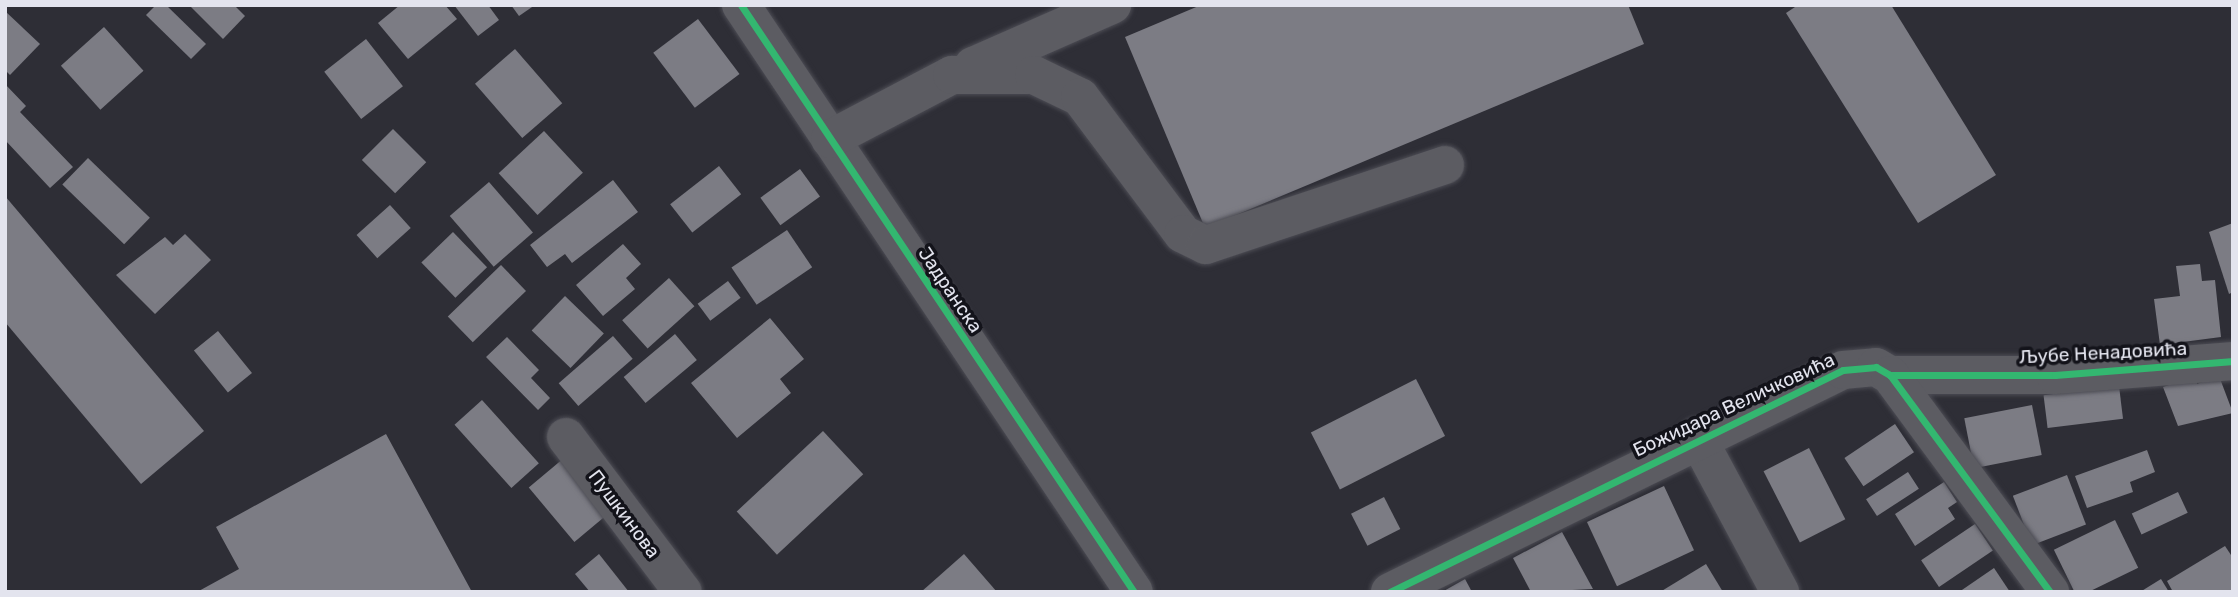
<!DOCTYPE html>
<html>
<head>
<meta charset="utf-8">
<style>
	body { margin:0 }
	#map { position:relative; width:2238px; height:597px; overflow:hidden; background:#2e2e36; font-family:Rubik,sans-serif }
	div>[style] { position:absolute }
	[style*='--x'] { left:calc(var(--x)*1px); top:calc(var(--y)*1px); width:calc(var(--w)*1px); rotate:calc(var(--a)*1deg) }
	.building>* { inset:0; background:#7c7c84; transform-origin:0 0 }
	.roads { filter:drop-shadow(0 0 2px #4c4c54) drop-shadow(0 0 2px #4c4c54) }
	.minor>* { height:38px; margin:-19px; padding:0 19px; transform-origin:19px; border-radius:19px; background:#5c5c62 }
	.cycleway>* { height:7px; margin:-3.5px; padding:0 3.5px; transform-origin:3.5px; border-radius:3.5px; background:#33b770 }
	span { translate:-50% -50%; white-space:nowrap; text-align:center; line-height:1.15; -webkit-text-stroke:7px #13131a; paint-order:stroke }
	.street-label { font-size:19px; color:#e3e4ee }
	.frame { position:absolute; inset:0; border:7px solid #e3e4ee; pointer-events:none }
</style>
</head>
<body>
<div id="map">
	<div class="building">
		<i style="clip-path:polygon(156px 5px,166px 5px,206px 44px,191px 59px,146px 15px)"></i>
		<i style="clip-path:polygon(189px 5px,234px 5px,245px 16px,223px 39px)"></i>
		<i style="clip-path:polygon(400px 5px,445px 5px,457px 19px,408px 59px,378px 23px)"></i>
		<i style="clip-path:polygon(454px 5px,488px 5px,499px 20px,478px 36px)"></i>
		<i style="clip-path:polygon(511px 5px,535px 5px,519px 16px)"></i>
		<i style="clip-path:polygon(1201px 5px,1628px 5px,1644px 44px,1205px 228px,1125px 37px)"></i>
		<i style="clip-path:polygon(1798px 5px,1891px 5px,1996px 175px,1918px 223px,1786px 13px)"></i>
		<i style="clip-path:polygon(5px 11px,40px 44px,10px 75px,5px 70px)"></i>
		<i style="left:698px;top:19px;width:69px;height:56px;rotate:53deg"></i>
		<i style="left:104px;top:27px;width:59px;height:58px;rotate:48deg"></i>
		<i style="left:366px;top:39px;width:60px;height:53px;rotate:52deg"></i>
		<i style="left:515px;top:49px;width:72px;height:53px;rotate:49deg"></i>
		<i style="clip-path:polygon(5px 84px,26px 106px,20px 112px,73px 167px,50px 188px,5px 140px)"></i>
		<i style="left:393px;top:129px;width:47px;height:44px;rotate:45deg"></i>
		<i style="left:544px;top:131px;width:57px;height:62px;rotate:47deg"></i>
		<i style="left:88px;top:158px;width:86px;height:37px;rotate:44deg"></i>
		<i style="left:719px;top:166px;width:36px;height:62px;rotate:52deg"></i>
		<i style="left:800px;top:169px;width:34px;height:49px;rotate:54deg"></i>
		<i style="clip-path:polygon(613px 180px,638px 212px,572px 263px,565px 254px,547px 267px,530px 245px)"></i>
		<i style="left:489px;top:182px;width:67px;height:52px;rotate:49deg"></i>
		<i style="clip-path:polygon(5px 196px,204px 431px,141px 484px,5px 322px)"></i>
		<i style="left:390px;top:205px;width:31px;height:45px;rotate:48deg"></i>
		<i style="clip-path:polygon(2233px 223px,2233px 292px,2229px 294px,2209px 232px)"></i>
		<i style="left:787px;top:230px;width:45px;height:67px;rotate:56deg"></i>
		<i style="left:453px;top:232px;width:49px;height:44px;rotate:46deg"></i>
		<i style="clip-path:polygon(185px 234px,211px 260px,155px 314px,116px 275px,165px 237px,173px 245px)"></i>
		<i style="clip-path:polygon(623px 244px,641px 264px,626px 278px,635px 289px,603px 316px,576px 285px)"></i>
		<i style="clip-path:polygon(2200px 264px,2202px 281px,2215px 280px,2221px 337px,2160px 345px,2154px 299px,2180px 296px,2176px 266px)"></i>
		<i style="left:501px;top:265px;width:36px;height:74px;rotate:46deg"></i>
		<i style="left:669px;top:278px;width:38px;height:63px;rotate:48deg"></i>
		<i style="left:728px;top:281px;width:21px;height:38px;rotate:53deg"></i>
		<i style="left:565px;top:296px;width:54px;height:48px;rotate:44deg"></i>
		<i style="clip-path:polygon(770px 318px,804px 359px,780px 379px,791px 393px,737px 438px,691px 383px)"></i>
		<i style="left:218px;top:331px;width:54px;height:31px;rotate:51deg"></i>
		<i style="left:675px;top:334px;width:34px;height:67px;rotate:50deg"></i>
		<i style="left:613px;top:336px;width:30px;height:72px;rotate:49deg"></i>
		<i style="clip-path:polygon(507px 337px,539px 370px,531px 378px,550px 398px,538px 410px,486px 357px)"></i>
		<i style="clip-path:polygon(2195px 376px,2197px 384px,2219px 376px,2233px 413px,2178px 426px,2163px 387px)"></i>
		<i style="left:1416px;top:379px;width:64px;height:118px;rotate:63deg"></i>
		<i style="left:2119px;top:386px;width:33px;height:76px;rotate:83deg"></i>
		<i style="left:482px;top:400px;width:85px;height:37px;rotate:48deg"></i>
		<i style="left:2032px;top:405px;width:51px;height:69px;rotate:79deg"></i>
		<i style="left:1895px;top:424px;width:34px;height:61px;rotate:56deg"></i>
		<i style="left:823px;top:431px;width:59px;height:118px;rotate:47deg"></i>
		<i style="clip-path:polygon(386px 434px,472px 592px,197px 592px,239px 569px,216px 527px)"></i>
		<i style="left:1809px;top:448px;width:80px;height:51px;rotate:63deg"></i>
		<i style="clip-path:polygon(2147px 450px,2155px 472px,2130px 482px,2133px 492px,2087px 508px,2075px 476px)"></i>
		<i style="left:564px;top:458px;width:71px;height:46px;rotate:50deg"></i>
		<i style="left:1908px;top:472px;width:20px;height:50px;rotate:57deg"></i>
		<i style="left:2067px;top:475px;width:53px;height:58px;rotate:69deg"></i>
		<i style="clip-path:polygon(1944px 482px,1957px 502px,1948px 508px,1955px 519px,1915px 546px,1895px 514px)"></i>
		<i style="left:1664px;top:486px;width:71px;height:85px;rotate:65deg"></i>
		<i style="left:2178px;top:492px;width:23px;height:51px;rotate:65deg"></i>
		<i style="left:1384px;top:497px;width:36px;height:37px;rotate:63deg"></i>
		<i style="left:2115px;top:520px;width:53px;height:68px;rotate:64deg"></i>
		<i style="left:1975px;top:524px;width:32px;height:65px;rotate:56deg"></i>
		<i style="clip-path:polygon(1562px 532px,1593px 589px,1531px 592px,1513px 558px)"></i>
		<i style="clip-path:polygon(2225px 546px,2233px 558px,2233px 592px,2173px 592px,2167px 581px)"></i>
		<i style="clip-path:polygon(599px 554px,629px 592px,590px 592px,575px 574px)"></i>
		<i style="clip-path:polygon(964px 554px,997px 592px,921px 592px)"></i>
		<i style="clip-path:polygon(1706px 564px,1723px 592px,1660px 592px)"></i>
		<i style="clip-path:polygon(1994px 568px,2010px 592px,1959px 592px)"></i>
		<i style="clip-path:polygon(1465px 579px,1472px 592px,1442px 592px)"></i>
		<i style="clip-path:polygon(2161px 579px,2169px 592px,2140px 592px)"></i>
	</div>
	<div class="roads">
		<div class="minor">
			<i style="--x:741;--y:5;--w:706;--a:56.2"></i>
			<i style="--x:973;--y:66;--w:152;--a:-23.7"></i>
			<i style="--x:830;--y:139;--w:138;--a:-27.7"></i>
			<i style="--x:952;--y:75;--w:82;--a:0"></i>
			<i style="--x:1034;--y:75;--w:51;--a:25.6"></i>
			<i style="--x:1080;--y:97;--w:171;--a:53.1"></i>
			<i style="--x:1183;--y:234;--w:25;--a:26"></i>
			<i style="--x:1206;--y:245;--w:252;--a:-18.5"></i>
			<i style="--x:1890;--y:375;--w:165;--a:0"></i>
			<i style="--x:2055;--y:375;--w:179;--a:-4.5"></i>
			<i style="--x:566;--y:437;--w:194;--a:53"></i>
			<i style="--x:1697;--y:437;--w:176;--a:61.8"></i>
			<i style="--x:1390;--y:592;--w:504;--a:-26.11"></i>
			<i style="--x:1843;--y:370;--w:33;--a:-5"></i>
			<i style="--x:1876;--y:367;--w:16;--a:30"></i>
			<i style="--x:1890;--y:375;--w:270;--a:53.6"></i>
		</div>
	</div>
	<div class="cycleway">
		<i style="--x:741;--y:5;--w:706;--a:56.2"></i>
		<i style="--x:1890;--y:375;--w:165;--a:0"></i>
		<i style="--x:2055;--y:375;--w:179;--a:-4.5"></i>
		<i style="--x:1390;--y:592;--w:504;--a:-26.11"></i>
		<i style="--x:1843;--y:370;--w:33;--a:-5"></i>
		<i style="--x:1876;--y:367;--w:16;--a:30"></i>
		<i style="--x:1890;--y:375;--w:270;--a:53.6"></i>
	</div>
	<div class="street-label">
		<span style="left:950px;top:290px;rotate:56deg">Јадранска</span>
		<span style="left:2103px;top:353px;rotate:-3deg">Љубе Ненадовића</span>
		<span style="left:1734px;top:405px;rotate:-25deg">Божидара Величковића</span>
		<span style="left:624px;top:514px;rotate:53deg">Пушкинова</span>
	</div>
	<div class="frame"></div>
</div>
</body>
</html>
